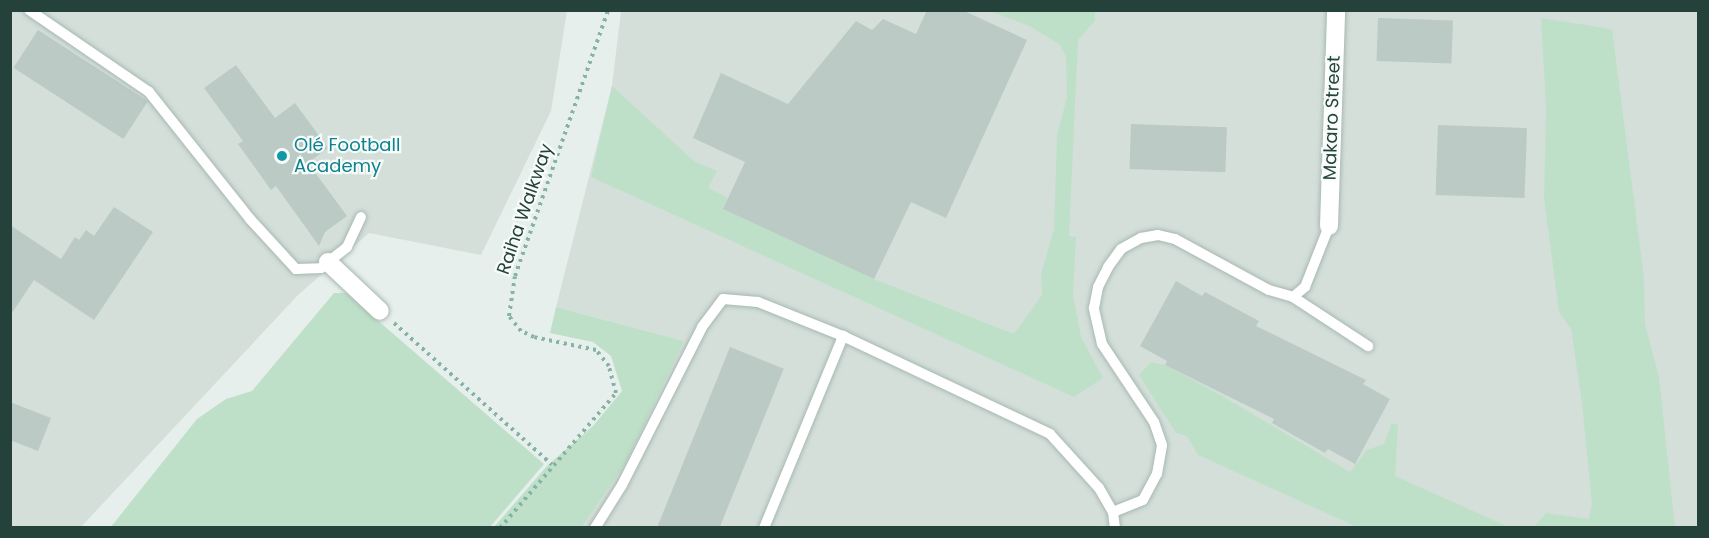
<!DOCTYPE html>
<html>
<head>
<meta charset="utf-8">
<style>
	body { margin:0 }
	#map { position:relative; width:1709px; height:538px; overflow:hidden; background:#e6efeb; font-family:Poppins,sans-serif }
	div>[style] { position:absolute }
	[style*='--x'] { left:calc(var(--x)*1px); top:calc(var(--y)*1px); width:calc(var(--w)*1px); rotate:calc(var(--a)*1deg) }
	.built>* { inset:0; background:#d4dfda }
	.green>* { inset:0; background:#bfe0c8 }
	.building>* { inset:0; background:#bbcac4; transform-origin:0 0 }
	.path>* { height:4px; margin-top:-2px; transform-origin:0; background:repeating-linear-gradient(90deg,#86b3a5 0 3px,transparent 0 7.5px) }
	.roads { filter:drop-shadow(0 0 2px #a8b8b2) drop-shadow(0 0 2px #a8b8b2) }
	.service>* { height:10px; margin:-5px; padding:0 5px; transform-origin:5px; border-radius:5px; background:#fff }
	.minor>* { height:18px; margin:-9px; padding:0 9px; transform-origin:9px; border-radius:9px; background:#fff }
	.dots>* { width:16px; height:16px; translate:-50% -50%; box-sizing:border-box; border:3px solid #f7fbf9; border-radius:50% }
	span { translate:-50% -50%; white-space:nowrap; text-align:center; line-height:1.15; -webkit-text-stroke:4.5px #f7fbf9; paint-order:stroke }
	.street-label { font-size:18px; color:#24423a }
	.culture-label { font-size:18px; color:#0d838f }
	.left { translate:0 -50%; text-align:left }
	.frame { position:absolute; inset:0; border:12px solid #24423a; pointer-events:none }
</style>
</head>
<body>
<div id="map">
	<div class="built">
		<i style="clip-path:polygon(10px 11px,567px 11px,551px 111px,481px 255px,369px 233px,298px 295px,80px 528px,11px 527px)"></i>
		<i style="clip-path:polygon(621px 11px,1698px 11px,1698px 527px,582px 527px,627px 461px,684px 341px,556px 307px,612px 86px)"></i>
	</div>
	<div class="green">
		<i style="clip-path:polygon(990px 11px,1095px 11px,1095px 21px,1078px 40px,1069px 236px,1076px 237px,1073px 294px,1081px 337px,1103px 378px,1074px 397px,591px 177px,612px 86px,694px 161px,717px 171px,708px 188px,728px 198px,724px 209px,874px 279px,1014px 334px,1042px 295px,1041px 274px,1054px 229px,1057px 135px,1067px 97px,1066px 56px,1059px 44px,1029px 26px)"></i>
		<i style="clip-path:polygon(1541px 18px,1612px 29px,1644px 278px,1645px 324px,1659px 377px,1675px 527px,1534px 527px,1546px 513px,1589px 519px,1592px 504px,1582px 403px,1571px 329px,1559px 312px,1544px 198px,1546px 108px)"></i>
		<i style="clip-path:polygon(334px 293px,346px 293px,544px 464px,490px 527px,110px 528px,197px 419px,226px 399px,252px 391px)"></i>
		<i style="clip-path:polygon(556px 307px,684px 341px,627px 461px,582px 527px,494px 527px,547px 466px,593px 426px,622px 391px,611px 356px,593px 342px,550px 333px)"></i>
		<i style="clip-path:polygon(1151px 362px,1165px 365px,1219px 394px,1350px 472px,1367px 450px,1384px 444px,1392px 423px,1398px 425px,1395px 476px,1509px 527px,1357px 527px,1198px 455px,1187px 436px,1176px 433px,1139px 375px)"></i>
	</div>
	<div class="building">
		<i style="clip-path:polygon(927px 10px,962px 10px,1027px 40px,946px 218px,911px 202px,874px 279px,723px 209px,745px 162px,693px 138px,721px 73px,788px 104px,856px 21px,872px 30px,883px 19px,916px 34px)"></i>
		<i style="left:1378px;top:18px;width:75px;height:43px;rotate:2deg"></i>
		<i style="left:38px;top:30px;width:131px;height:45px;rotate:33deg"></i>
		<i style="clip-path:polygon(236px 65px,275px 118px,295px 103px,328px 148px,308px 163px,347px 216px,325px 232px,319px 246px,276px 186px,271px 190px,238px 144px,243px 141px,204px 88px)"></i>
		<i style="left:1131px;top:124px;width:96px;height:45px;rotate:2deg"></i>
		<i style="left:1438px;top:125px;width:89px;height:70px;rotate:2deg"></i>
		<i style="clip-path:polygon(114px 207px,153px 232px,94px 320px,34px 280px,10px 316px,10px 225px,61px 259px,75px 237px,79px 240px,86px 230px,94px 236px)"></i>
		<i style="clip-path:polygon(1176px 281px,1202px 296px,1205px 292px,1259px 321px,1256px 326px,1366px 380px,1363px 384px,1390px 399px,1355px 464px,1328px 449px,1325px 453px,1272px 423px,1274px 419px,1165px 365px,1167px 361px,1140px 346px)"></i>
		<i style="left:730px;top:347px;width:58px;height:196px;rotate:22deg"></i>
		<i style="clip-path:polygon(10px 402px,51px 418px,38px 451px,10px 440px)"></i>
	</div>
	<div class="path">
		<i style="--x:394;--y:323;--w:212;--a:41.9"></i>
		<i style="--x:500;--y:528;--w:178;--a:-49.3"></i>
		<i style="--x:616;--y:393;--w:28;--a:-105"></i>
		<i style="--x:609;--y:366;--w:21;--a:-129"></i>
		<i style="--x:596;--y:350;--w:63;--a:-168.2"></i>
		<i style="--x:534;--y:337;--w:14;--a:-155"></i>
		<i style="--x:521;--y:331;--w:19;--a:-129"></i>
		<i style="--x:509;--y:316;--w:40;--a:-81.5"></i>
		<i style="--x:515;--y:276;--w:282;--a:-70.7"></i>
	</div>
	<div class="roads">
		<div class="service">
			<i style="--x:29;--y:10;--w:145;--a:34.3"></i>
			<i style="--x:149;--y:92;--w:162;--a:51.5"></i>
			<i style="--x:250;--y:219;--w:68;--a:47.4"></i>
			<i style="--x:296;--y:269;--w:25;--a:-2"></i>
			<i style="--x:321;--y:268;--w:9;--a:-41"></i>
			<i style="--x:328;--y:262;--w:24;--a:-38"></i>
			<i style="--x:347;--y:247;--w:33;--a:-65"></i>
			<i style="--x:1293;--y:297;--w:90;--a:33.2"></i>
			<i style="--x:1113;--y:512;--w:32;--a:-22"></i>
			<i style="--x:1143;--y:500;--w:30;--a:-62"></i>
			<i style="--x:1157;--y:474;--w:29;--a:-80"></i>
			<i style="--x:1162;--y:445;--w:24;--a:-109"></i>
			<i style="--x:1154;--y:422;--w:94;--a:-123.7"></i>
			<i style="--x:1102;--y:344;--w:37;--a:-103"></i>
			<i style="--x:1094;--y:308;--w:21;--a:-79"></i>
			<i style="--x:1098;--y:287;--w:22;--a:-63"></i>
			<i style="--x:1108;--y:267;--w:22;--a:-54"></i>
			<i style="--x:1121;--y:249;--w:23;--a:-29"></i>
			<i style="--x:1141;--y:238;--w:17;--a:-10"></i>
			<i style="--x:1158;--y:235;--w:17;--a:13"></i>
			<i style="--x:1175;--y:239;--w:107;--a:28.5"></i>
			<i style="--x:1269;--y:290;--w:25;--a:16"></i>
			<i style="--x:1293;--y:297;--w:16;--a:-40"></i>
			<i style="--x:1305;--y:287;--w:66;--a:-68.5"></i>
			<i style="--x:595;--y:528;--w:51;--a:-57.9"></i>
			<i style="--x:622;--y:485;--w:177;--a:-63.1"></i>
			<i style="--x:702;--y:327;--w:35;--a:-53"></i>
			<i style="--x:723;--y:299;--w:35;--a:5"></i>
			<i style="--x:758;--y:302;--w:92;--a:21.8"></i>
			<i style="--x:843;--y:336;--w:229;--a:25.3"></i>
			<i style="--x:1050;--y:434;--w:73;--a:47.8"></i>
			<i style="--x:1099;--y:488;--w:28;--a:60"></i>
			<i style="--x:1113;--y:512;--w:16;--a:83"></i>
			<i style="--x:764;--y:528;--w:208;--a:-67.6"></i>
		</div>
		<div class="minor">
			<i style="--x:1329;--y:226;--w:216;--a:-88.1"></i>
			<i style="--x:328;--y:262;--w:71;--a:43.3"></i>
		</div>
	</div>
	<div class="dots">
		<i style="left:282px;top:156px;background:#0f9aa8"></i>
	</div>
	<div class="street-label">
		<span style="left:1332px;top:118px;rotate:-88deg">Makaro Street</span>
		<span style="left:525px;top:209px;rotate:-71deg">Raiha Walkway</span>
	</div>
	<div class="culture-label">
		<span class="left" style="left:294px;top:156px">Olé Football<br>Academy</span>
	</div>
	<div class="frame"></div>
</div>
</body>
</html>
